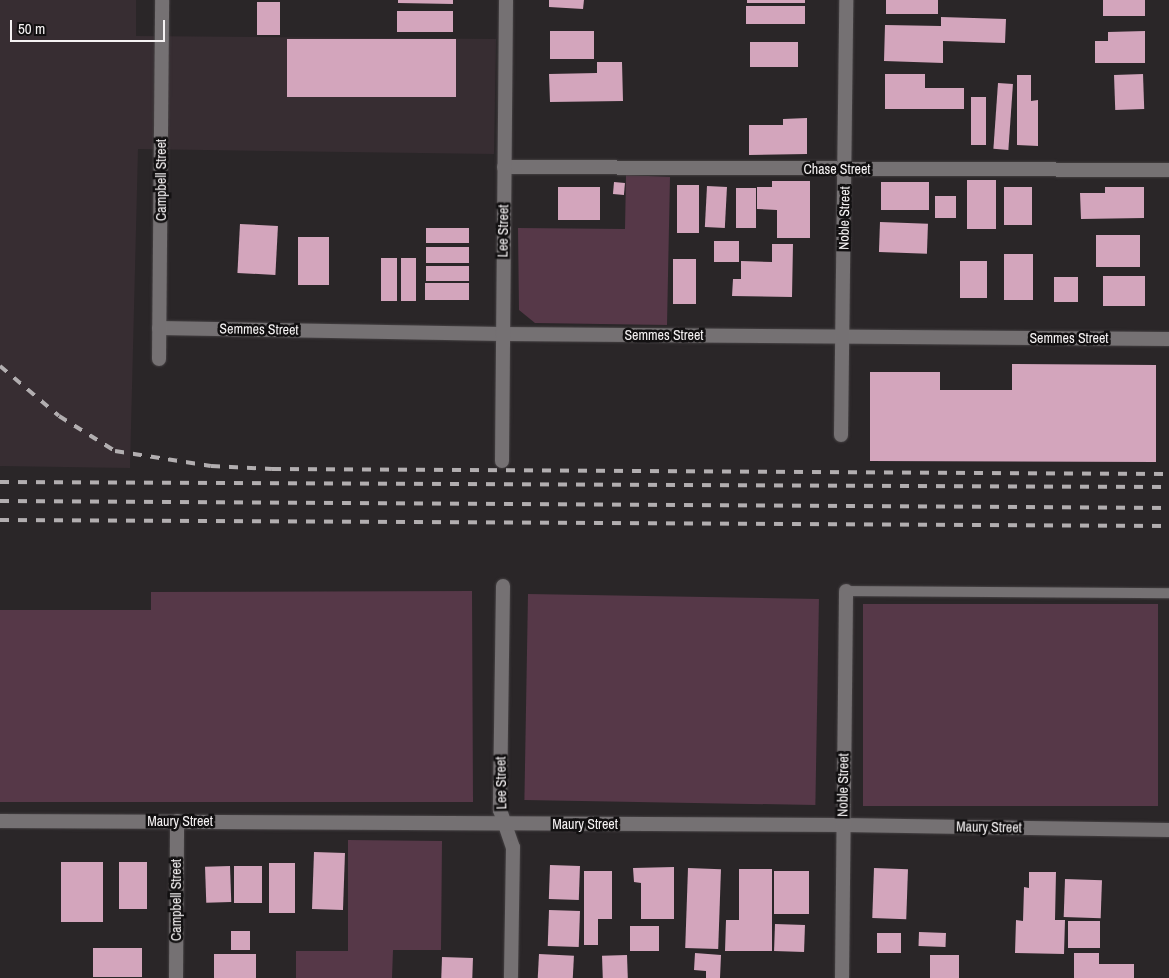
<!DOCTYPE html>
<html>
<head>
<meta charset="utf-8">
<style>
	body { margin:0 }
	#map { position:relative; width:1169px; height:978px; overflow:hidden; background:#2a2628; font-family:"Archivo Narrow",sans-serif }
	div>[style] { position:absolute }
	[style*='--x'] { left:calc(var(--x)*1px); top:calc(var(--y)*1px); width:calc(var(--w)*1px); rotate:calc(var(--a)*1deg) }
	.built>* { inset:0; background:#372d32 }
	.green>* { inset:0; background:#563848; transform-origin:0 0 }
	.building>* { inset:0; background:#d3a5bc; transform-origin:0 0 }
	.roads { filter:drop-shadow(0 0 1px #454143) drop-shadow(0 0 1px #454143) }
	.service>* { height:10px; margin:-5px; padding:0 5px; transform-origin:5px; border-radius:5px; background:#757173 }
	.minor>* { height:14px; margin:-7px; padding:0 7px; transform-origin:7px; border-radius:7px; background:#757173 }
	.rail>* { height:4px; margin-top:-2px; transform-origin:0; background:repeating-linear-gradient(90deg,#b2aeb0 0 9px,transparent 0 18px) }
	span { translate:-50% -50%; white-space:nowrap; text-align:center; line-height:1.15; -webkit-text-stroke:5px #121011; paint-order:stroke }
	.street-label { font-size:14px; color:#f5f2f3 }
	.scale { position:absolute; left:10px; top:20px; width:155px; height:22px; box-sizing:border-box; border:2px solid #f5f2f3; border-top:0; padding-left:6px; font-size:15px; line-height:18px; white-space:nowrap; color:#f5f2f3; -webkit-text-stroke:4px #121011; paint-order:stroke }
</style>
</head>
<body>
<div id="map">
	<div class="built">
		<i style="clip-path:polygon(0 0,136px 0,136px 36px,496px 39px,494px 154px,138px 149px,130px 468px,0 466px)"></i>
	</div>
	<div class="green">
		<i style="clip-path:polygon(626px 175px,670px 177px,667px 325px,535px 323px,519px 310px,518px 228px,625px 229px)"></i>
		<i style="clip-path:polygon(472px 591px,473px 802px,0 802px,0 610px,151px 610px,151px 592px)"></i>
		<i style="left:528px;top:594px;width:291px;height:206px;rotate:1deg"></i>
		<i style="left:863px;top:604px;width:295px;height:202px"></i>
		<i style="clip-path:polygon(348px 840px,442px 841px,441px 950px,393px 950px,392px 978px,296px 978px,296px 951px,348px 951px)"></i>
	</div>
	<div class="building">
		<i style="clip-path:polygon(398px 0,453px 0,453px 4px,398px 3px)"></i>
		<i style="clip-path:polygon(549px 0,584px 0,583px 9px,549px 7px)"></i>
		<i style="left:747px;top:0;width:58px;height:3px"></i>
		<i style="left:886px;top:0;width:52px;height:14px"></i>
		<i style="left:1103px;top:0;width:42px;height:16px"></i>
		<i style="left:257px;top:2px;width:23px;height:33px"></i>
		<i style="left:746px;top:6px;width:59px;height:18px"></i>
		<i style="left:397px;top:11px;width:56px;height:21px"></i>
		<i style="clip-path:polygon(941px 17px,1006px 19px,1005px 43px,943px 41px,943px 63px,884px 61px,885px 25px,941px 26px)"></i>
		<i style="left:550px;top:31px;width:44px;height:28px"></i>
		<i style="clip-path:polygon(1145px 31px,1145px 63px,1095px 63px,1095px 41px,1108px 41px,1108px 32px)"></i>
		<i style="left:287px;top:39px;width:169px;height:58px"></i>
		<i style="left:750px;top:42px;width:48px;height:25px"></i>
		<i style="clip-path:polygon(597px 62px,622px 62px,623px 101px,550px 102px,549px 74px,597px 73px)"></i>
		<i style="clip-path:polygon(885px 74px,925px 74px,925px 88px,964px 88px,964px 109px,885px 109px)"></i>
		<i style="left:1143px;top:74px;width:35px;height:29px;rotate:88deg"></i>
		<i style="clip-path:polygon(1017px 75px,1031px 75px,1031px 101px,1038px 100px,1038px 146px,1017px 145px)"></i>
		<i style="left:998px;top:83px;width:15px;height:66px;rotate:4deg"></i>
		<i style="left:971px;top:97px;width:15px;height:48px"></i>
		<i style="clip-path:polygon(807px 118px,807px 154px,749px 155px,749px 125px,783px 125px,783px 119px)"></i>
		<i style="left:967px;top:180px;width:29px;height:49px"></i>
		<i style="clip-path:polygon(772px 181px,810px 181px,810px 238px,777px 238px,777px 210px,757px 209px,757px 187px,772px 187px)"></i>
		<i style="left:614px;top:182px;width:11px;height:12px;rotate:5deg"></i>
		<i style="left:881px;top:182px;width:48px;height:28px"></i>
		<i style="left:677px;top:185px;width:22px;height:48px"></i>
		<i style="left:707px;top:186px;width:20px;height:41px;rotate:3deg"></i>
		<i style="left:558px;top:187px;width:42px;height:33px"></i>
		<i style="left:1004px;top:187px;width:28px;height:38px"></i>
		<i style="clip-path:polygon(1105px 187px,1144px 187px,1144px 218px,1081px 219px,1080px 193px,1105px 193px)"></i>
		<i style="left:736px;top:188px;width:20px;height:40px"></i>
		<i style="left:935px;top:196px;width:21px;height:22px"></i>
		<i style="left:880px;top:222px;width:48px;height:30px;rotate:2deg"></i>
		<i style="left:240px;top:224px;width:38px;height:49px;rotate:3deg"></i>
		<i style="left:426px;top:228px;width:43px;height:15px"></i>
		<i style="left:1096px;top:235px;width:44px;height:32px"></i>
		<i style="left:298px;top:237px;width:31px;height:48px"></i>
		<i style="left:714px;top:241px;width:25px;height:21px"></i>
		<i style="clip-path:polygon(772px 244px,793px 244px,792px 297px,732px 296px,733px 279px,741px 279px,741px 261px,772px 262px)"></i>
		<i style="left:426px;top:247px;width:43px;height:16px"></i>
		<i style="left:1004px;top:254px;width:29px;height:46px"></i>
		<i style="left:381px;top:258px;width:16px;height:43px"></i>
		<i style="left:401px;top:258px;width:15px;height:43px"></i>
		<i style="left:673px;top:259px;width:23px;height:45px"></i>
		<i style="left:987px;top:261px;width:37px;height:27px;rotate:90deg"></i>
		<i style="left:426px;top:266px;width:43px;height:15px"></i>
		<i style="left:1103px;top:276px;width:42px;height:30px"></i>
		<i style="left:1078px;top:277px;width:25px;height:24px;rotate:90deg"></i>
		<i style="left:425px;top:283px;width:44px;height:17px"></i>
		<i style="clip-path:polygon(1012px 364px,1156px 365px,1156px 462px,870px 461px,870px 372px,940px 372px,940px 390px,1012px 390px)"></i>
		<i style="left:314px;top:852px;width:31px;height:57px;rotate:2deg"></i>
		<i style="left:61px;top:862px;width:42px;height:60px"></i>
		<i style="left:119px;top:862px;width:28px;height:47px"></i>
		<i style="left:269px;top:863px;width:26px;height:50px"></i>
		<i style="left:550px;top:865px;width:30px;height:34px;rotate:2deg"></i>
		<i style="left:230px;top:866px;width:36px;height:25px;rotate:88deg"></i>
		<i style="left:234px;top:866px;width:28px;height:37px"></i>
		<i style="clip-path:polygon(674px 867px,674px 919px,641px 919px,641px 883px,634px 882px,633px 868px)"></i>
		<i style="left:688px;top:868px;width:33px;height:80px;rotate:2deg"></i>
		<i style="left:874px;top:868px;width:34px;height:50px;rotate:2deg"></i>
		<i style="clip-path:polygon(739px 869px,772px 869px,772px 951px,725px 951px,726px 920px,739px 920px)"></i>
		<i style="clip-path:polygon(584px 871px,612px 871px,612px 919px,598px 919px,598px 945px,584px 945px)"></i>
		<i style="left:774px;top:871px;width:35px;height:43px"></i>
		<i style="clip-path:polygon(1029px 872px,1056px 872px,1055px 920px,1065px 920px,1064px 954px,1015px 953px,1016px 920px,1023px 921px,1024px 887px,1029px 888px)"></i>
		<i style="left:1065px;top:879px;width:37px;height:38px;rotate:2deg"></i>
		<i style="left:549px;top:910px;width:31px;height:36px;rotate:2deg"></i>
		<i style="left:1100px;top:921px;width:27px;height:32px;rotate:90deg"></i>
		<i style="left:775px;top:924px;width:30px;height:27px;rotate:2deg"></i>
		<i style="left:630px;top:926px;width:29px;height:25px"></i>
		<i style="left:231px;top:931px;width:19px;height:19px"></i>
		<i style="left:919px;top:932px;width:27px;height:14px;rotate:2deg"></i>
		<i style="left:901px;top:933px;width:20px;height:24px;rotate:90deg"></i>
		<i style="left:93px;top:948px;width:49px;height:29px"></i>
		<i style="clip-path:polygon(695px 953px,721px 955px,720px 978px,706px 978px,706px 971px,694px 970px)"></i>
		<i style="clip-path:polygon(1074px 953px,1099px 953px,1099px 964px,1134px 964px,1134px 978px,1074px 978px)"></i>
		<i style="left:214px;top:954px;width:42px;height:24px"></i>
		<i style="left:539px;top:954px;width:35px;height:24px;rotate:3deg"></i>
		<i style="left:627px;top:955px;width:23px;height:25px;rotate:88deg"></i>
		<i style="left:959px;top:955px;width:23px;height:29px;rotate:90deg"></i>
		<i style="left:442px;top:957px;width:31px;height:21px;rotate:2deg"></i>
	</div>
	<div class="roads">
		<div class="service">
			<i style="--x:846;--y:591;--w:323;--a:0.4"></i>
		</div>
		<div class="minor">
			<i style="--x:504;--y:167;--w:665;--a:0.26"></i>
			<i style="--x:159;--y:328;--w:343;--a:1"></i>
			<i style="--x:502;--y:334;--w:667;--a:0.43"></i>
			<i style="--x:159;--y:359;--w:359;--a:-89.5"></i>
			<i style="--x:841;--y:435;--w:435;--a:-89.3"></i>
			<i style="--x:502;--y:461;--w:461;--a:-89.5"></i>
			<i style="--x:503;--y:586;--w:224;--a:90.8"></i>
			<i style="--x:500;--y:810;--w:39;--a:71"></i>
			<i style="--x:513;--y:847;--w:131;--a:90.9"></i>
			<i style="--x:0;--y:821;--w:843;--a:0.27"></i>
			<i style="--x:843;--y:825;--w:326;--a:0.9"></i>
			<i style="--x:176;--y:978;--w:157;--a:-89.6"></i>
			<i style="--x:842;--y:978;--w:387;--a:-89.4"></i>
		</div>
	</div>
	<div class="rail">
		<i style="--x:0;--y:366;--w:77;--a:40.3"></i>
		<i style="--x:59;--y:416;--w:66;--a:32"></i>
		<i style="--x:115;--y:451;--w:97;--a:8.9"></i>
		<i style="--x:211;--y:466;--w:61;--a:2.8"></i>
		<i style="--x:272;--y:469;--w:897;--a:0.32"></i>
		<i style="--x:0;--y:482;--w:1169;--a:0.25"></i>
		<i style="--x:0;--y:501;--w:1169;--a:0.34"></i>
		<i style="--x:0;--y:520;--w:1169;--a:0.29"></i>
	</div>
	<div class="street-label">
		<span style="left:837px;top:169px">Chase Street</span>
		<span style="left:161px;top:180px;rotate:-90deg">Campbell Street</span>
		<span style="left:844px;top:218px;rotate:-89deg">Noble Street</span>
		<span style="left:503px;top:231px;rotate:-89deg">Lee Street</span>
		<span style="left:259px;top:329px;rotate:1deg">Semmes Street</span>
		<span style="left:664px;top:335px">Semmes Street</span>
		<span style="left:1069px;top:338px">Semmes Street</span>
		<span style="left:501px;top:783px;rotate:-91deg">Lee Street</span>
		<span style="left:843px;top:785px;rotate:-89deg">Noble Street</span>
		<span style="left:180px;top:821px">Maury Street</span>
		<span style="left:585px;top:824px">Maury Street</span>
		<span style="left:989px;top:827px;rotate:1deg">Maury Street</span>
		<span style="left:176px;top:900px;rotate:-90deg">Campbell Street</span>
	</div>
	<div class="scale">50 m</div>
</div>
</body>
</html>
